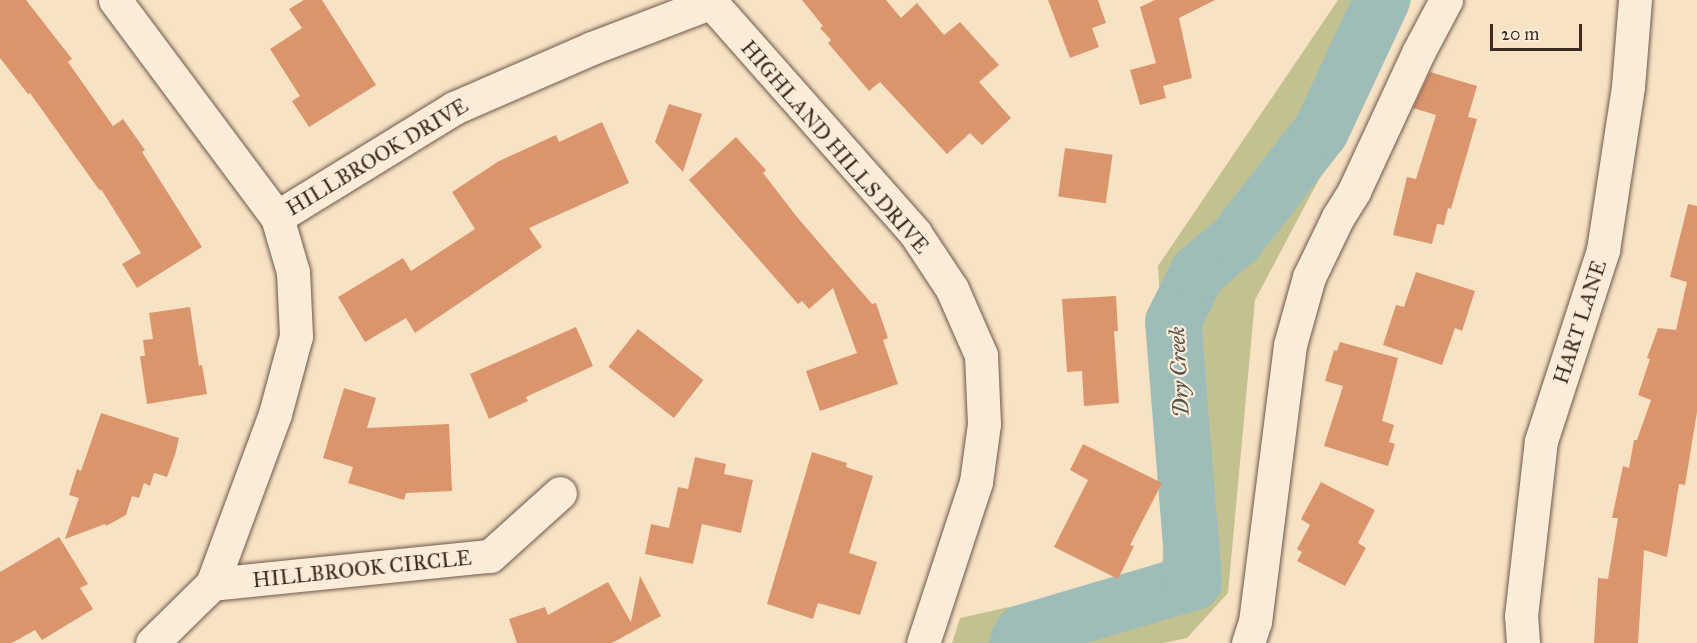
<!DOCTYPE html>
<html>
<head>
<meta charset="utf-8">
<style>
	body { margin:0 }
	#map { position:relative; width:1697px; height:643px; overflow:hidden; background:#f8e2c4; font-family:"IM FELL Great Primer",serif }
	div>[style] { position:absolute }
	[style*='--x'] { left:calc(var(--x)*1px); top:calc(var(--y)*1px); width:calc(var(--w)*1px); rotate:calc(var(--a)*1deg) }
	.green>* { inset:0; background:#c4c190 }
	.river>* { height:56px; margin:-28px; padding:0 28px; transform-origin:28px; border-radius:28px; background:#9ebdb9 }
	.building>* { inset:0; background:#db956c; transform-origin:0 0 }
	.roads { filter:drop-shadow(0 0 2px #6c594a) drop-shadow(0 0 2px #6c594a) }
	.street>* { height:33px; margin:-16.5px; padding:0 16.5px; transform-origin:16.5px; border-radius:16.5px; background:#faecd9 }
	span { translate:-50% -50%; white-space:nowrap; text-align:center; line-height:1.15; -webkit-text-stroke:4.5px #faecd9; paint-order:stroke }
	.street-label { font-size:21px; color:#3d2b21 }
	.water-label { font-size:22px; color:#555047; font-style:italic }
	.scale { position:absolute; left:1490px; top:24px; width:92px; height:27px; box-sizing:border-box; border:3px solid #3d2b21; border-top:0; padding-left:8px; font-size:18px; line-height:21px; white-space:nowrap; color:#3d2b21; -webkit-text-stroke:4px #faecd9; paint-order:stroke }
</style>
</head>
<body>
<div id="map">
	<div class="green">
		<i style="clip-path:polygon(1338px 0,1411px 0,1402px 23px,1255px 300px,1228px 593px,1187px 638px,1164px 643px,952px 643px,960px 618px,1162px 573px,1168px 431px,1158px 266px)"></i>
	</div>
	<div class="river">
		<i style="--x:1017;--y:643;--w:11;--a:-63"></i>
		<i style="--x:1022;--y:633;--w:179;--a:-16.5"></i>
		<i style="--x:1194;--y:582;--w:261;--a:-94.6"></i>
		<i style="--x:1173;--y:322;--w:56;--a:-63.4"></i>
		<i style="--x:1198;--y:272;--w:50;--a:-40.1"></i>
		<i style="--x:1236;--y:240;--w:138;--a:-52.1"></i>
		<i style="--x:1321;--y:131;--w:145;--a:-65"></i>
	</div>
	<div class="building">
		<i style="clip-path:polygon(0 0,26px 0,72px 59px,68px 62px,113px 126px,123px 119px,145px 150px,142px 152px,202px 247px,137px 288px,122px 264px,141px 253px,101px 189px,100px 191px,30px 93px,28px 94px,0 58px)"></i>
		<i style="clip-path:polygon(304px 0,322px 0,376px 85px,309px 127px,292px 101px,300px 96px,270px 49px,302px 28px,289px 9px)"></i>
		<i style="clip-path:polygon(802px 0,886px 0,901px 18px,917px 3px,944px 35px,960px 22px,999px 65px,979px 82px,1011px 118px,982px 145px,970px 133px,947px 154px,880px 82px,869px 91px,828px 43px,831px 40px,820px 28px,823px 26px)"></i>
		<i style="clip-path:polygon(1048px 0,1098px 0,1106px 23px,1092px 28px,1099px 47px,1070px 58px)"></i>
		<i style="clip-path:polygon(1155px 0,1215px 0,1179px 18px,1192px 78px,1163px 86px,1166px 98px,1140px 105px,1130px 70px,1156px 63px,1140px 7px)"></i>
		<i style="clip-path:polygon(1430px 72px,1477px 86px,1468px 117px,1477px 119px,1451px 209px,1448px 208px,1444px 225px,1437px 224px,1432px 244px,1393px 235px,1407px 177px,1416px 179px,1436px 115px,1413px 108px)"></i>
		<i style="clip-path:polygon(669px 104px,702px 114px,683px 172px,655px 142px)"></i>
		<i style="clip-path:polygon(602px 122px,629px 183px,529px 228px,542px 247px,415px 333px,406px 318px,365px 342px,338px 297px,403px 258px,411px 271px,475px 229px,452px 192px,499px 161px,556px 135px,559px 142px)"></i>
		<i style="clip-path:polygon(736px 137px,766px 170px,763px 173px,797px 217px,872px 304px,876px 303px,888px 338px,883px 340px,898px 384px,820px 411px,806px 371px,857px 353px,833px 288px,809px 309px,802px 301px,798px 304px,689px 180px)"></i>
		<i style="left:1065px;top:148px;width:48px;height:49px;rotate:8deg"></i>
		<i style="clip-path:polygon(1688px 204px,1697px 206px,1697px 412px,1685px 485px,1679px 484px,1667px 557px,1644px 550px,1638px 643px,1594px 643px,1598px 578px,1608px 579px,1618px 518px,1612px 518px,1623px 466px,1629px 468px,1634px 440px,1637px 440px,1651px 400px,1638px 395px,1650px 359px,1647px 358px,1658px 328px,1676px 330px,1687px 282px,1670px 277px)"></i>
		<i style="clip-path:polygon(1416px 272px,1475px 291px,1462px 331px,1455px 328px,1442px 365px,1383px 345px,1396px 305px,1404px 307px)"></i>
		<i style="clip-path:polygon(1116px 296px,1118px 331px,1114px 331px,1119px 403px,1084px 406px,1082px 371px,1067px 372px,1062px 299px)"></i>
		<i style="clip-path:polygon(190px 307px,199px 366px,202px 365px,207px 394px,147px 404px,140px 356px,145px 356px,143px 340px,153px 339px,149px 313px)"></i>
		<i style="clip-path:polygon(576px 327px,593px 366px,526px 397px,528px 401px,489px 419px,470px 374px)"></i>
		<i style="left:638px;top:329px;width:83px;height:48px;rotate:38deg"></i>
		<i style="clip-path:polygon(1340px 342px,1398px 358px,1382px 421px,1394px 425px,1389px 442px,1395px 444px,1388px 466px,1324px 446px,1343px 386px,1325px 381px,1334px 350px,1337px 351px)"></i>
		<i style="clip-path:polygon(344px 388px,376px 398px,367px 428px,449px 424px,452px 491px,406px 493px,404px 500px,348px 483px,353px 467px,323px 458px)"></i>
		<i style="clip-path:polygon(101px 413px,179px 438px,175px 455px,167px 477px,154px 473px,150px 486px,144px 483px,139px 498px,132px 496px,126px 515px,106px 526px,105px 524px,65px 539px,79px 498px,69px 495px,77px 469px,81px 471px)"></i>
		<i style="clip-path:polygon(1083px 444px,1162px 483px,1130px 545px,1134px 546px,1118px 579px,1054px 547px,1088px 480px,1070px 470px)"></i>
		<i style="clip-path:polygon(812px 452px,847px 463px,846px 467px,873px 476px,849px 553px,877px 562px,860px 615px,818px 603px,813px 619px,767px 604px)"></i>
		<i style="clip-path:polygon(695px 457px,726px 464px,724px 474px,753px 480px,741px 533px,702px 524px,693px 564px,645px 554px,651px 524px,669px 528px,678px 487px,688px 489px)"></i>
		<i style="clip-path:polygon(1321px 482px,1375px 510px,1358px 543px,1366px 548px,1345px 586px,1297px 561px,1302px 552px,1297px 549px,1310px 525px,1301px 519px)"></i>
		<i style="clip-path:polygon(59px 537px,88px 584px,80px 588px,93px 609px,42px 640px,35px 630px,12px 643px,0 643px,0 572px)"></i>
		<i style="clip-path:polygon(640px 576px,661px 616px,612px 643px,517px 643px,509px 619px,545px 607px,548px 615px,608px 582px,631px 622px)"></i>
	</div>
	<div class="roads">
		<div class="street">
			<i style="--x:115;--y:0;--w:271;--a:53.3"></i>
			<i style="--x:277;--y:217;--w:57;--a:73.8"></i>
			<i style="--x:293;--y:272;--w:64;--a:87.3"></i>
			<i style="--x:296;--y:336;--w:81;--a:105.1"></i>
			<i style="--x:275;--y:414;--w:181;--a:110.3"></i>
			<i style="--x:212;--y:584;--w:84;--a:135.5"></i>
			<i style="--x:709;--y:0;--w:311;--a:48.5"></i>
			<i style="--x:915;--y:233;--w:67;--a:56.5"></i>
			<i style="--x:952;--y:289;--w:72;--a:66.3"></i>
			<i style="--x:981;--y:355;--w:69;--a:87.5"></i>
			<i style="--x:984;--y:424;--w:59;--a:97.9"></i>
			<i style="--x:976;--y:482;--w:169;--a:108.2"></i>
			<i style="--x:277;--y:217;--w:208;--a:-31.6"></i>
			<i style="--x:454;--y:108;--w:150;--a:-23.5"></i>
			<i style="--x:592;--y:48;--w:126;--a:-20.9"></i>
			<i style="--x:212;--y:584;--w:279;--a:-5.8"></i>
			<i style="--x:490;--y:556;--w:94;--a:-42"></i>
			<i style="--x:1248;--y:643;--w:22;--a:-72"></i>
			<i style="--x:1255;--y:622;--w:279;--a:-82.8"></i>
			<i style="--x:1290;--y:345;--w:71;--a:-74.4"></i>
			<i style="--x:1309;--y:277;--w:67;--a:-64.2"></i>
			<i style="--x:1338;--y:217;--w:31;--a:-58"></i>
			<i style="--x:1354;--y:191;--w:154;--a:-65.1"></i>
			<i style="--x:1419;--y:51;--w:58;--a:-62.1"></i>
			<i style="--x:1523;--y:643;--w:27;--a:-94"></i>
			<i style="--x:1521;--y:616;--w:176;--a:-83.5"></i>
			<i style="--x:1541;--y:441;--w:201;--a:-72"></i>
			<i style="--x:1603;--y:250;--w:165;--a:-81.3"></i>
			<i style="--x:1628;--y:87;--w:87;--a:-85.4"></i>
		</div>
	</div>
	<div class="street-label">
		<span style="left:835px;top:147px;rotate:49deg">HIGHLAND HILLS DRIVE</span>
		<span style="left:377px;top:157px;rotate:-31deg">HILLBROOK DRIVE</span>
		<span style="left:1580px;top:322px;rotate:-72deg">HART LANE</span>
		<span style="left:362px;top:569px;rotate:-6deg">HILLBROOK CIRCLE</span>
	</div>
	<div class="water-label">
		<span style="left:1179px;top:372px;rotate:-93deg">Dry Creek</span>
	</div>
	<div class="scale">20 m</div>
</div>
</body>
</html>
